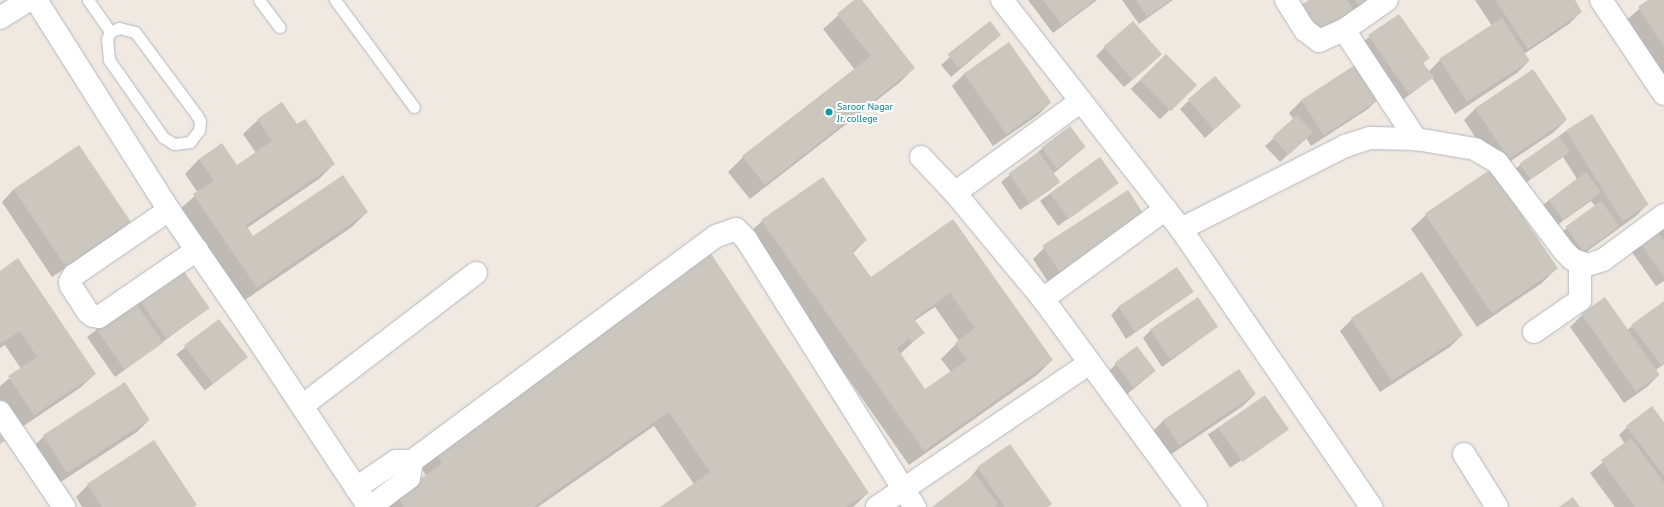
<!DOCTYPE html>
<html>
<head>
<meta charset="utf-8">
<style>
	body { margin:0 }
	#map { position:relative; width:1664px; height:507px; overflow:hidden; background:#efe9e1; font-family:"PT Sans",sans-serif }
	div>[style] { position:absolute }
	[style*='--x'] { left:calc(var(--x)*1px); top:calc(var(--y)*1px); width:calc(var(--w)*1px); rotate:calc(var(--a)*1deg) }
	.shadow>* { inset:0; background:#0003; transform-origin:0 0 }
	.building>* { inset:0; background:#cbc7bf; transform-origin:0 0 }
	.roads { filter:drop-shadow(0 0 1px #b4b7c1) drop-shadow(0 0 1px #b4b7c1) }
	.service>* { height:11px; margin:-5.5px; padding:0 5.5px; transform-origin:5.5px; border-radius:5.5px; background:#fff }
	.minor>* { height:22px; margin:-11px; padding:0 11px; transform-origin:11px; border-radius:11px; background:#fff }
	.tertiary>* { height:22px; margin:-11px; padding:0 11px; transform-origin:11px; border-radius:11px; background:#fff }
	.dots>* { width:11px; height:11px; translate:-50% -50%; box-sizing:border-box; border:2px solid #fff; border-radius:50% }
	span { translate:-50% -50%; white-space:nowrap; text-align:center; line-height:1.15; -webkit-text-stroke:4px #fff; paint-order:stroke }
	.culture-label { font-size:10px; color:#0d838f }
	.left { translate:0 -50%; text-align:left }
</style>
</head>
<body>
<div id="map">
	<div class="shadow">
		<i style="clip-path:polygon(856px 0,861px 0,914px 68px,899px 83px,750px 199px,728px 172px,743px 157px,855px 70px,823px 29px)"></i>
		<i style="clip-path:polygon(1028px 0,1097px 0,1053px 33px)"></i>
		<i style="clip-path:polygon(1122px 0,1173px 0,1139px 24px)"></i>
		<i style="clip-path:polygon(1310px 0,1370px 0,1354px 11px)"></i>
		<i style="clip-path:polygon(1475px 0,1574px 0,1581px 12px,1569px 24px,1524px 54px,1529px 61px,1517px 73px,1455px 114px,1432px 78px,1400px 102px,1360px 44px,1398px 15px,1428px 58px,1422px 64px,1428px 72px,1440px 60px,1492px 26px)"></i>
		<i style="clip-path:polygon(1650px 0,1664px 0,1664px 83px,1624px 22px)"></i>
		<i style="clip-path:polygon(989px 23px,991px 43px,951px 77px,941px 65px)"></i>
		<i style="clip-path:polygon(1009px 43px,1050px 103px,1038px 115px,993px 146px,952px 86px,964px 74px)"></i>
		<i style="clip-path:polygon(1105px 47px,1152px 63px,1124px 87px,1096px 56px)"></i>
		<i style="left:1166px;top:55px;width:42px;height:49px;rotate:46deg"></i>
		<i style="clip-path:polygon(1358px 64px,1380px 97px,1368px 109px,1311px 146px,1306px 138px,1280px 162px,1265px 146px,1294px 120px,1289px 113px,1301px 101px)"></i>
		<i style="clip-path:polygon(1215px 77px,1231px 114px,1205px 138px,1180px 109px)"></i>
		<i style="clip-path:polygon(1476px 108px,1566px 120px,1554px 132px,1497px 170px,1464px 120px)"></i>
		<i style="clip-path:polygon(258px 120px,296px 126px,334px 164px,319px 179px,247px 228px,253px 238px,367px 212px,352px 227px,242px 302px,179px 210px,198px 193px,185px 174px,199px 159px,237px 166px,256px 153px,243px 134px)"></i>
		<i style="clip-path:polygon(1566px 131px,1648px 204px,1636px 216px,1575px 260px,1557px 236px,1595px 206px,1591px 201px,1553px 228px,1539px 208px,1577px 179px,1563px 157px,1521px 186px,1511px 172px)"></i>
		<i style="clip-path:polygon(79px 147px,129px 222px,118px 234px,52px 277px,2px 202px,13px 190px)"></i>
		<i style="clip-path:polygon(1085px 147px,1053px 174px,1058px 181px,1050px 190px,1020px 210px,1001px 182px,1043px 148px)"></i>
		<i style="left:1099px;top:158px;width:31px;height:73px;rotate:54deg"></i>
		<i style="clip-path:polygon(evenodd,822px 178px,866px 240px,853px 253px,871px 279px,953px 221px,1052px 360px,1037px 375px,909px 465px,747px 235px,762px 221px,822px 178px,935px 307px,959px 341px,941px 359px,951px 372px,925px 390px,900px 354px,923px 333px,914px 321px,935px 307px)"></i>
		<i style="clip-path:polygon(1426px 215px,1556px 269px,1542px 283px,1477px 327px,1411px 229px)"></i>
		<i style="clip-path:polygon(1145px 218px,1050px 285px,1033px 259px,1045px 247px)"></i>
		<i style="clip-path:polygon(1664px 227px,1664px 281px,1656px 286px,1629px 248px)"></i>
		<i style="clip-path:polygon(709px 254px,868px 493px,853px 507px,662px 507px,694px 484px,654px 426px,538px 507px,385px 507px,426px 476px,420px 465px)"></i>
		<i style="clip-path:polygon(0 272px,95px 374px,80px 388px,19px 429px,0 400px,0 386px,21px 369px,5px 345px,0 348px)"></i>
		<i style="clip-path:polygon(1193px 292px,1126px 339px,1111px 315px,1119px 307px)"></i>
		<i style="clip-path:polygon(138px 298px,209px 308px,115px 377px,87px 337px)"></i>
		<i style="clip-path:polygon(1664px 302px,1664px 364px,1656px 370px,1659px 375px,1647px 387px,1624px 403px,1570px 327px,1582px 315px,1627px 330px)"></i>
		<i style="clip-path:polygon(1352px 319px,1462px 335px,1450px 347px,1380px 392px,1340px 331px)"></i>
		<i style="left:219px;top:321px;width:46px;height:54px;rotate:52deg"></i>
		<i style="clip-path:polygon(1217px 327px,1162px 367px,1143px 338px,1151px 330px)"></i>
		<i style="clip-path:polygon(1116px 364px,1155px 371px,1125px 396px,1107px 373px)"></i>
		<i style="clip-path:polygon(1239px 371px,1255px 394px,1243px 406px,1167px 457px,1151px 433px,1163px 421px)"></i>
		<i style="clip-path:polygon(125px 384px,149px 420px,137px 432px,56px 485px,31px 449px,43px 437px)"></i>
		<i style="left:1265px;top:396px;width:40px;height:69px;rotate:56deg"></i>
		<i style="clip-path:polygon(1664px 424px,1664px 507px,1615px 507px,1590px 473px,1625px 444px,1619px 435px,1627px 427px)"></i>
		<i style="clip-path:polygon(154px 442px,195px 505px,193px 507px,82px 507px,76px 497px,88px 485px)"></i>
		<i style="clip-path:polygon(1009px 446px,1048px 507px,933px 507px,967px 482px,978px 468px)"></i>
	</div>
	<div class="building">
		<i style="clip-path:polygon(854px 0,862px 0,915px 68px,765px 185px,742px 156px,871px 56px,837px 14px)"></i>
		<i style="clip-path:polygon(1043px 0,1094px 0,1062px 25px)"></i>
		<i style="clip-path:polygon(1136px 0,1171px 0,1147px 16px)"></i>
		<i style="clip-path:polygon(1309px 0,1347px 0,1355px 12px,1321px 36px,1299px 6px)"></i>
		<i style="clip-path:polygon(1355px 0,1368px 0,1359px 6px)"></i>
		<i style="clip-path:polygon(1495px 0,1575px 0,1582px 12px,1528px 49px)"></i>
		<i style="clip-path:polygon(1648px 0,1664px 0,1664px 47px,1638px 7px)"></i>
		<i style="clip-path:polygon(1399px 14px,1430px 58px,1423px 63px,1434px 77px,1409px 94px,1368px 35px)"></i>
		<i style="left:1502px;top:18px;width:51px;height:75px;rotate:57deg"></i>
		<i style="left:990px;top:21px;width:18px;height:54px;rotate:52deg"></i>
		<i style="left:1133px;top:21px;width:44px;height:39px;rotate:49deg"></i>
		<i style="left:1009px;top:42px;width:74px;height:55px;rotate:55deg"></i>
		<i style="left:1166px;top:54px;width:44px;height:37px;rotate:45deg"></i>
		<i style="left:1358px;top:63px;width:42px;height:68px;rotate:57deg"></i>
		<i style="left:1533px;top:69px;width:61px;height:70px;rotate:56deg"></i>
		<i style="left:1215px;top:76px;width:40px;height:36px;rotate:49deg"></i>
		<i style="clip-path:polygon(282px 102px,297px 124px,305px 119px,335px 164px,246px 225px,253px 236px,343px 175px,368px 212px,257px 288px,193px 194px,214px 181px,199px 159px,222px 143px,237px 165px,272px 141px,257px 119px)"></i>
		<i style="left:1592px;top:114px;width:107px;height:31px;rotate:58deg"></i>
		<i style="left:1297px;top:115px;width:24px;height:33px;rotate:48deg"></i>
		<i style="left:1070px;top:126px;width:26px;height:36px;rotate:53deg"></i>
		<i style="left:1559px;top:136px;width:19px;height:48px;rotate:55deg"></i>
		<i style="left:79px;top:145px;width:93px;height:79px;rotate:56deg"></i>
		<i style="left:1039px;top:152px;width:37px;height:37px;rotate:55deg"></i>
		<i style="left:1100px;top:157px;width:32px;height:62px;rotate:54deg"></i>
		<i style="left:1491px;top:169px;width:120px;height:80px;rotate:56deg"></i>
		<i style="left:1586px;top:172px;width:25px;height:47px;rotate:53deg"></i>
		<i style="clip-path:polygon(evenodd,823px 177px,867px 240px,852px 251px,871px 277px,953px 219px,1053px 360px,924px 451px,761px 220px,823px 177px,950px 293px,975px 328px,955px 343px,967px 360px,925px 389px,897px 348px,909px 338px,912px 342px,925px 333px,914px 319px,950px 293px)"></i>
		<i style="left:1128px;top:190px;width:33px;height:102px;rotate:57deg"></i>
		<i style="left:1601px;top:201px;width:31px;height:44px;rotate:54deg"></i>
		<i style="clip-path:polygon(1654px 227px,1664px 241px,1664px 277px,1637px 239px)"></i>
		<i style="clip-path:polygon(710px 252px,869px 493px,845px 507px,660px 507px,710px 472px,669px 412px,533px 507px,404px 507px,396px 495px,442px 464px,434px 450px)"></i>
		<i style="clip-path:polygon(18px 258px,96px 374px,34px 415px,8px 376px,37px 357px,20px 331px,0 344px,0 271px)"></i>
		<i style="left:181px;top:267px;width:50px;height:53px;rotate:55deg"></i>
		<i style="left:1177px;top:267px;width:30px;height:71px;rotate:56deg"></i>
		<i style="left:1422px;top:272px;width:75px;height:85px;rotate:57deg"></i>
		<i style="left:1198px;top:297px;width:36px;height:58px;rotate:56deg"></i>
		<i style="left:1605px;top:297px;width:95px;height:29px;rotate:55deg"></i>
		<i style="left:134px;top:301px;width:51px;height:47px;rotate:55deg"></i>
		<i style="clip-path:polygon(1664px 301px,1664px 363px,1661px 365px,1631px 325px)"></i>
		<i style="left:219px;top:319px;width:48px;height:44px;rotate:53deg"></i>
		<i style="left:1137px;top:346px;width:31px;height:28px;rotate:53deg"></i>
		<i style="left:1239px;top:369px;width:30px;height:92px;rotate:56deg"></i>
		<i style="left:125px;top:382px;width:45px;height:98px;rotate:57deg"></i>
		<i style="left:1265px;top:395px;width:42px;height:57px;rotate:55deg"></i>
		<i style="clip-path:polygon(1652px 406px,1664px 422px,1664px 476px,1626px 426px)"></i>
		<i style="clip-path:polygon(0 434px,5px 441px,0 444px)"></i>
		<i style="clip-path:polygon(1631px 438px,1664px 483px,1664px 507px,1635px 507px,1601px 460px)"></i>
		<i style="clip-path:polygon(154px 440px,197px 505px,193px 507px,102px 507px,87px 484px)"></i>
		<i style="clip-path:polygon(1010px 444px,1052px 504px,1048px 507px,1005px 507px,977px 467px)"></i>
		<i style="clip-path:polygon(975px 474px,998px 504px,995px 507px,932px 507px)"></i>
		<i style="clip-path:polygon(1573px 497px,1580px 507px,1559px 507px)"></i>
	</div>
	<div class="roads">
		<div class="service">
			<i style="--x:88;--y:0;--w:39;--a:55"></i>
			<i style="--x:259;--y:0;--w:34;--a:53"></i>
			<i style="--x:335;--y:0;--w:133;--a:53.6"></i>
			<i style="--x:119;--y:28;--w:16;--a:14"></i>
			<i style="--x:135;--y:32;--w:102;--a:53.4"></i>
			<i style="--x:196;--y:114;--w:8;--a:60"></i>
			<i style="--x:200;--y:121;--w:9;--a:96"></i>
			<i style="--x:199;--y:130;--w:15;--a:127"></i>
			<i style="--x:190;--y:142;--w:16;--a:173"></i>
			<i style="--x:174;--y:144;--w:13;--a:-148"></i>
			<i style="--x:163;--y:137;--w:94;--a:-125"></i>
			<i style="--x:109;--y:60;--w:21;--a:-95"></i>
			<i style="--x:107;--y:39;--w:8;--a:-67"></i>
			<i style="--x:110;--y:32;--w:10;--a:-24"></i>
		</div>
		<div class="minor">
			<i style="--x:36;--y:0;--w:249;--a:57.7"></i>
			<i style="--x:169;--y:210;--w:134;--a:55.4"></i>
			<i style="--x:245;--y:320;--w:224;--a:56.5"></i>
			<i style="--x:1286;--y:0;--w:36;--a:58"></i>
			<i style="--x:1305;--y:30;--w:18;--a:38"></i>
			<i style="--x:1319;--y:41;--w:27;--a:-24"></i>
			<i style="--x:1344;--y:30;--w:131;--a:56.6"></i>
			<i style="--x:1601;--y:0;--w:113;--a:56.2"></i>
			<i style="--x:1344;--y:30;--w:52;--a:-34.9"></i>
			<i style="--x:1081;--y:101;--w:156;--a:143.9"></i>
			<i style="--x:955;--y:193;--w:138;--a:50.3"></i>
			<i style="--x:1043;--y:299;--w:258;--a:53.7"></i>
			<i style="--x:921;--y:157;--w:50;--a:46.6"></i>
			<i style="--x:169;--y:210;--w:115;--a:145.6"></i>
			<i style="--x:74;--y:275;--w:8;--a:120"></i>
			<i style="--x:70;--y:282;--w:4;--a:76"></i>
			<i style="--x:71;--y:286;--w:31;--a:57"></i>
			<i style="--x:88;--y:312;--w:6;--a:39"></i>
			<i style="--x:93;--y:316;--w:6;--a:9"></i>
			<i style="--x:99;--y:317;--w:119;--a:-34.4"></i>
			<i style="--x:1181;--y:229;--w:184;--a:-26.8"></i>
			<i style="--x:1345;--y:146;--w:26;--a:-18"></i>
			<i style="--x:1370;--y:138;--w:46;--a:1.2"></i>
			<i style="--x:1416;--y:139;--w:60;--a:9.6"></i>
			<i style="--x:1475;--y:149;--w:26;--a:31"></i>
			<i style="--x:1497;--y:162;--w:111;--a:53"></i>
			<i style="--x:1564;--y:251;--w:11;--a:45"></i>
			<i style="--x:1572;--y:259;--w:16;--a:22"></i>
			<i style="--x:1587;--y:265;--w:17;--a:-17"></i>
			<i style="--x:1603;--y:260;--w:76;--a:-36.4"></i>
			<i style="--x:1043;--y:299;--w:152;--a:-36.2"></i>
			<i style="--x:1534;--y:332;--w:56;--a:-34.8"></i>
			<i style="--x:1580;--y:300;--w:37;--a:-90"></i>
			<i style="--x:302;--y:406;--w:219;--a:-37.4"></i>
			<i style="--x:0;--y:412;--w:115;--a:56"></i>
			<i style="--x:1464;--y:454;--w:62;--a:58.1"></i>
			<i style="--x:412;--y:461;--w:378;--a:-36.5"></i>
			<i style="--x:716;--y:236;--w:21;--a:-19"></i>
			<i style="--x:736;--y:229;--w:14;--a:45"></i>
			<i style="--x:746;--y:239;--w:317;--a:57.8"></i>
			<i style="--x:356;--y:488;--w:48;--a:-34"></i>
			<i style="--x:396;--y:461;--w:16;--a:0"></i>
			<i style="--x:412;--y:461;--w:17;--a:100"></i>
			<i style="--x:409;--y:478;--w:49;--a:143.4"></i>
			<i style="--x:877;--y:507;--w:257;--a:-34.1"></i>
		</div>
		<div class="tertiary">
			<i style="--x:1002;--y:0;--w:291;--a:52"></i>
			<i style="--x:1181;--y:229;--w:337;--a:55.6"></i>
			<i style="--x:0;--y:18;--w:34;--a:-32"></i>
		</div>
	</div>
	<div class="dots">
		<i style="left:829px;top:112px;background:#0f9aa8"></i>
	</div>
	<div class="culture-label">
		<span class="left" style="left:837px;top:112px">Saroor Nagar<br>Jr. college</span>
	</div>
</div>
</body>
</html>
